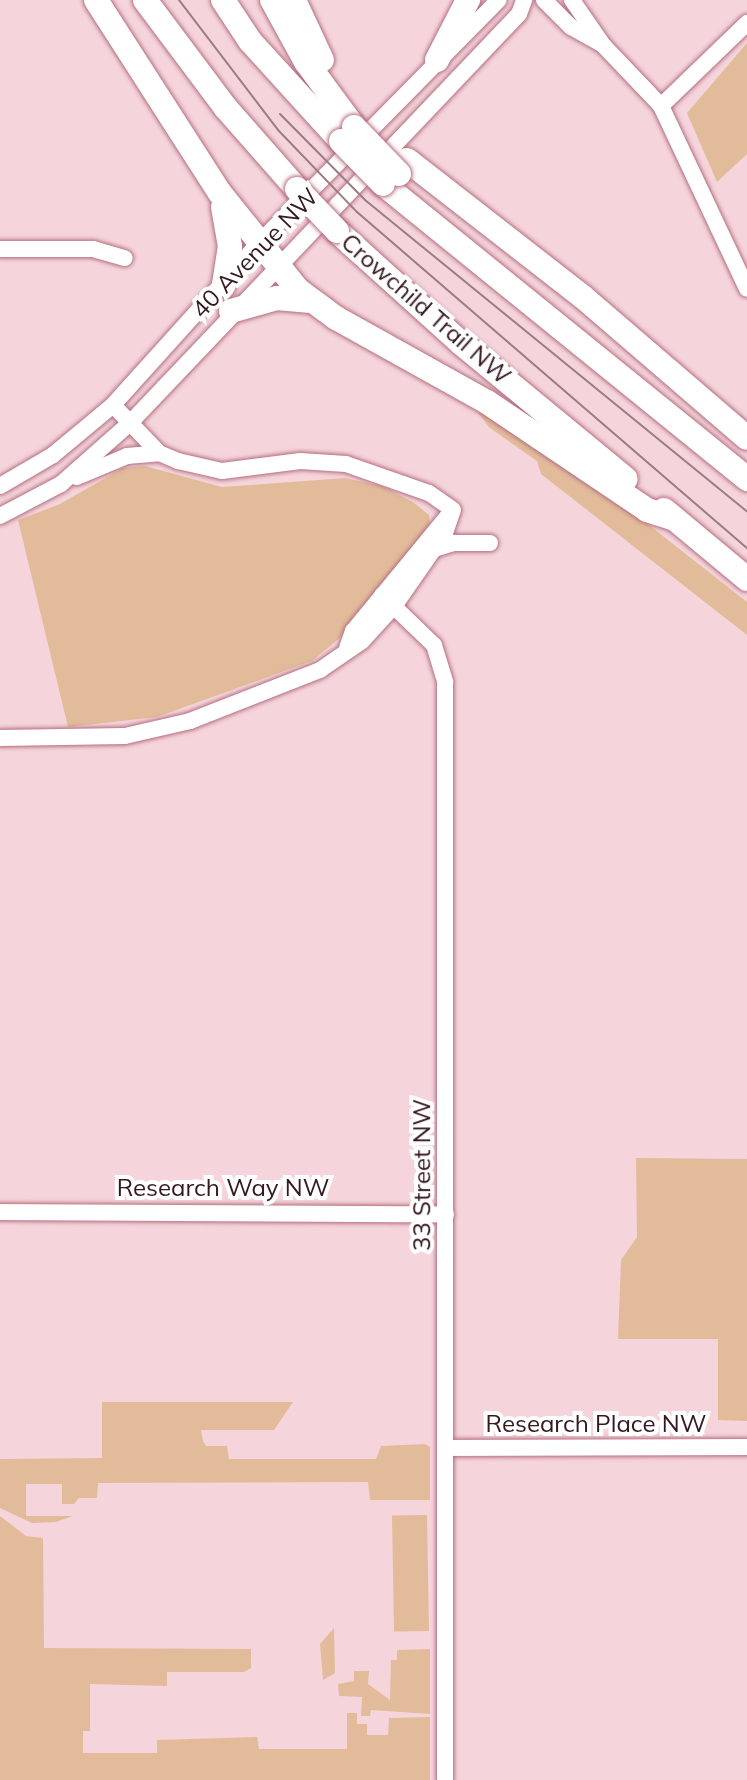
<!DOCTYPE html>
<html>
<head>
<meta charset="utf-8">
<style>
	body { margin:0 }
	#map { position:relative; width:747px; height:1780px; overflow:hidden; background:#f5d5db; font-family:Mulish,sans-serif }
	div>[style] { position:absolute }
	[style*='--x'] { left:calc(var(--x)*1px); top:calc(var(--y)*1px); width:calc(var(--w)*1px); rotate:calc(var(--a)*1deg) }
	.green>* { inset:0; background:#e2bc9a; transform-origin:0 0 }
	.roads { filter:drop-shadow(0 0 2px #b66e80) drop-shadow(0 0 2px #b66e80) }
	.minor>* { height:16px; margin:-8px; padding:0 8px; transform-origin:8px; border-radius:8px; background:#fff }
	.highway>* { height:24px; margin:-12px; padding:0 12px; transform-origin:12px; border-radius:12px; background:#fff }
	.tram>* { height:2px; margin:-1px; padding:0 1px; transform-origin:1px; border-radius:1px; background:#9b7c83 }
	.bridges { filter:drop-shadow(0 0 2px #b66e80) drop-shadow(0 0 2px #b66e80) }
	.highway-bridge>* { height:24px; margin:-12px; padding:0 12px; transform-origin:12px; border-radius:12px; background:#fff }
	span { translate:-50% -50%; white-space:nowrap; text-align:center; line-height:1.15; -webkit-text-stroke:8px #fff; paint-order:stroke }
	.street-label { font-size:24px; color:#34171f }
</style>
</head>
<body>
<div id="map">
	<div class="green">
		<i style="clip-path:polygon(747px 43px,747px 154px,717px 182px,687px 113px)"></i>
		<i style="clip-path:polygon(482px 411px,626px 507px,747px 602px,747px 635px,541px 474px,537px 461px,490px 428px,478px 413px)"></i>
		<i style="clip-path:polygon(145px 466px,222px 487px,345px 478px,382px 486px,413px 502px,429px 515px,430px 524px,341px 637px,312px 661px,157px 717px,68px 727px,18px 520px,60px 504px,123px 468px)"></i>
		<i style="clip-path:polygon(636px 1158px,747px 1159px,747px 1421px,718px 1420px,718px 1339px,618px 1339px,621px 1260px,637px 1237px)"></i>
		<i style="clip-path:polygon(102px 1402px,293px 1402px,274px 1430px,201px 1430px,203px 1441px,206px 1446px,227px 1446px,229px 1459px,376px 1459px,381px 1446px,425px 1444px,430px 1447px,430px 1500px,370px 1500px,368px 1482px,98px 1483px,97px 1498px,79px 1498px,74px 1504px,62px 1504px,62px 1484px,26px 1484px,26px 1516px,73px 1516px,56px 1522px,32px 1523px,0 1508px,0 1459px,102px 1458px)"></i>
		<i style="left:427px;top:1515px;width:116px;height:35px;rotate:89deg"></i>
		<i style="clip-path:polygon(0 1516px,26px 1536px,43px 1538px,44px 1648px,251px 1649px,251px 1668px,244px 1672px,167px 1672px,167px 1686px,90px 1684px,90px 1731px,83px 1731px,83px 1753px,157px 1753px,157px 1740px,257px 1737px,259px 1749px,347px 1749px,347px 1713px,357px 1713px,357px 1724px,367px 1724px,367px 1735px,388px 1735px,389px 1718px,430px 1717px,430px 1780px,0 1780px)"></i>
		<i style="clip-path:polygon(334px 1628px,335px 1673px,323px 1680px,320px 1644px)"></i>
		<i style="clip-path:polygon(430px 1649px,430px 1714px,371px 1710px,370px 1716px,361px 1716px,362px 1697px,339px 1696px,338px 1684px,354px 1681px,354px 1671px,369px 1671px,368px 1684px,390px 1700px,391px 1660px,397px 1660px,397px 1650px)"></i>
	</div>
	<div class="roads">
		<div class="minor">
			<i style="--x:544;--y:0;--w:38;--a:45"></i>
			<i style="--x:571;--y:27;--w:35;--a:29"></i>
			<i style="--x:572;--y:0;--w:55;--a:55.4"></i>
			<i style="--x:603;--y:45;--w:84;--a:46.4"></i>
			<i style="--x:661;--y:106;--w:202;--a:64.8"></i>
			<i style="--x:661;--y:106;--w:120;--a:-44"></i>
			<i style="--x:0;--y:249;--w:93;--a:0"></i>
			<i style="--x:93;--y:249;--w:33;--a:16"></i>
			<i style="--x:113;--y:405;--w:66;--a:46.2"></i>
			<i style="--x:159;--y:453;--w:21;--a:23"></i>
			<i style="--x:178;--y:461;--w:45;--a:12.8"></i>
			<i style="--x:222;--y:471;--w:79;--a:-7.3"></i>
			<i style="--x:300;--y:461;--w:46;--a:3.7"></i>
			<i style="--x:346;--y:464;--w:88;--a:19.3"></i>
			<i style="--x:429;--y:493;--w:29;--a:35"></i>
			<i style="--x:77;--y:477;--w:54;--a:-22.8"></i>
			<i style="--x:127;--y:456;--w:32;--a:-5"></i>
			<i style="--x:0;--y:486;--w:61;--a:-30.3"></i>
			<i style="--x:53;--y:455;--w:78;--a:-39.8"></i>
			<i style="--x:113;--y:405;--w:215;--a:-48"></i>
			<i style="--x:257;--y:245;--w:344;--a:-45.4"></i>
			<i style="--x:0;--y:516;--w:69;--a:-27.7"></i>
			<i style="--x:61;--y:484;--w:92;--a:-41.5"></i>
			<i style="--x:130;--y:423;--w:564;--a:-46.44"></i>
			<i style="--x:519;--y:14;--w:15;--a:-70"></i>
			<i style="--x:434;--y:549;--w:21;--a:-17"></i>
			<i style="--x:454;--y:543;--w:36;--a:0"></i>
			<i style="--x:382;--y:595;--w:72;--a:43.9"></i>
			<i style="--x:434;--y:645;--w:39;--a:73"></i>
			<i style="--x:445;--y:682;--w:1098;--a:90"></i>
			<i style="--x:347;--y:648;--w:18;--a:-71"></i>
			<i style="--x:353;--y:631;--w:154;--a:-50.5"></i>
			<i style="--x:0;--y:738;--w:125;--a:-0.9"></i>
			<i style="--x:125;--y:736;--w:67;--a:-13"></i>
			<i style="--x:190;--y:721;--w:140;--a:-21.4"></i>
			<i style="--x:320;--y:670;--w:51;--a:-34.6"></i>
			<i style="--x:362;--y:641;--w:49;--a:-47.5"></i>
			<i style="--x:395;--y:605;--w:88;--a:-55.2"></i>
			<i style="--x:445;--y:533;--w:24;--a:-71"></i>
			<i style="--x:0;--y:1212;--w:446;--a:0.3"></i>
			<i style="--x:446;--y:1448;--w:301;--a:-0.2"></i>
		</div>
		<div class="highway">
			<i style="--x:96;--y:0;--w:229;--a:57.3"></i>
			<i style="--x:220;--y:193;--w:124;--a:51.2"></i>
			<i style="--x:298;--y:290;--w:47;--a:36.4"></i>
			<i style="--x:336;--y:318;--w:173;--a:29.1"></i>
			<i style="--x:487;--y:402;--w:193;--a:34"></i>
			<i style="--x:647;--y:510;--w:29;--a:18"></i>
			<i style="--x:145;--y:0;--w:134;--a:53.2"></i>
			<i style="--x:225;--y:107;--w:109;--a:48.7"></i>
			<i style="--x:223;--y:0;--w:49;--a:56.6"></i>
			<i style="--x:250;--y:41;--w:135;--a:47.7"></i>
			<i style="--x:272;--y:0;--w:71;--a:61.3"></i>
			<i style="--x:306;--y:62;--w:81;--a:53.6"></i>
			<i style="--x:294;--y:0;--w:66;--a:65"></i>
			<i style="--x:437;--y:60;--w:68;--a:-62.7"></i>
			<i style="--x:407;--y:160;--w:223;--a:37.9"></i>
			<i style="--x:583;--y:297;--w:216;--a:40.7"></i>
			<i style="--x:383;--y:184;--w:469;--a:39"></i>
			<i style="--x:223;--y:207;--w:40;--a:80"></i>
			<i style="--x:230;--y:246;--w:39;--a:99"></i>
			<i style="--x:337;--y:231;--w:169;--a:42.1"></i>
			<i style="--x:462;--y:344;--w:212;--a:39.5"></i>
			<i style="--x:231;--y:311;--w:48;--a:-15.8"></i>
			<i style="--x:277;--y:298;--w:33;--a:5"></i>
			<i style="--x:664;--y:510;--w:108;--a:39.7"></i>
		</div>
	</div>
	<div class="tram">
		<i style="--x:179;--y:0;--w:163;--a:52.7"></i>
		<i style="--x:278;--y:130;--w:114;--a:46.1"></i>
		<i style="--x:357;--y:212;--w:515;--a:40.75"></i>
		<i style="--x:280;--y:114;--w:121;--a:45.3"></i>
		<i style="--x:365;--y:200;--w:493;--a:39.2"></i>
	</div>
	<div class="bridges">
		<div class="highway-bridge">
			<i style="--x:354;--y:127;--w:65;--a:46.2"></i>
			<i style="--x:341;--y:141;--w:60;--a:45.7"></i>
			<i style="--x:297;--y:189;--w:58;--a:46.4"></i>
		</div>
	</div>
	<div class="street-label">
		<span style="left:255px;top:253px;rotate:-46deg">40 Avenue NW</span>
		<span style="left:426px;top:309px;rotate:41deg">Crowchild Trail NW</span>
		<span style="left:422px;top:1175px;rotate:-90deg">33 Street NW</span>
		<span style="left:223px;top:1188px">Research Way NW</span>
		<span style="left:596px;top:1424px">Research Place NW</span>
	</div>
</div>
</body>
</html>
